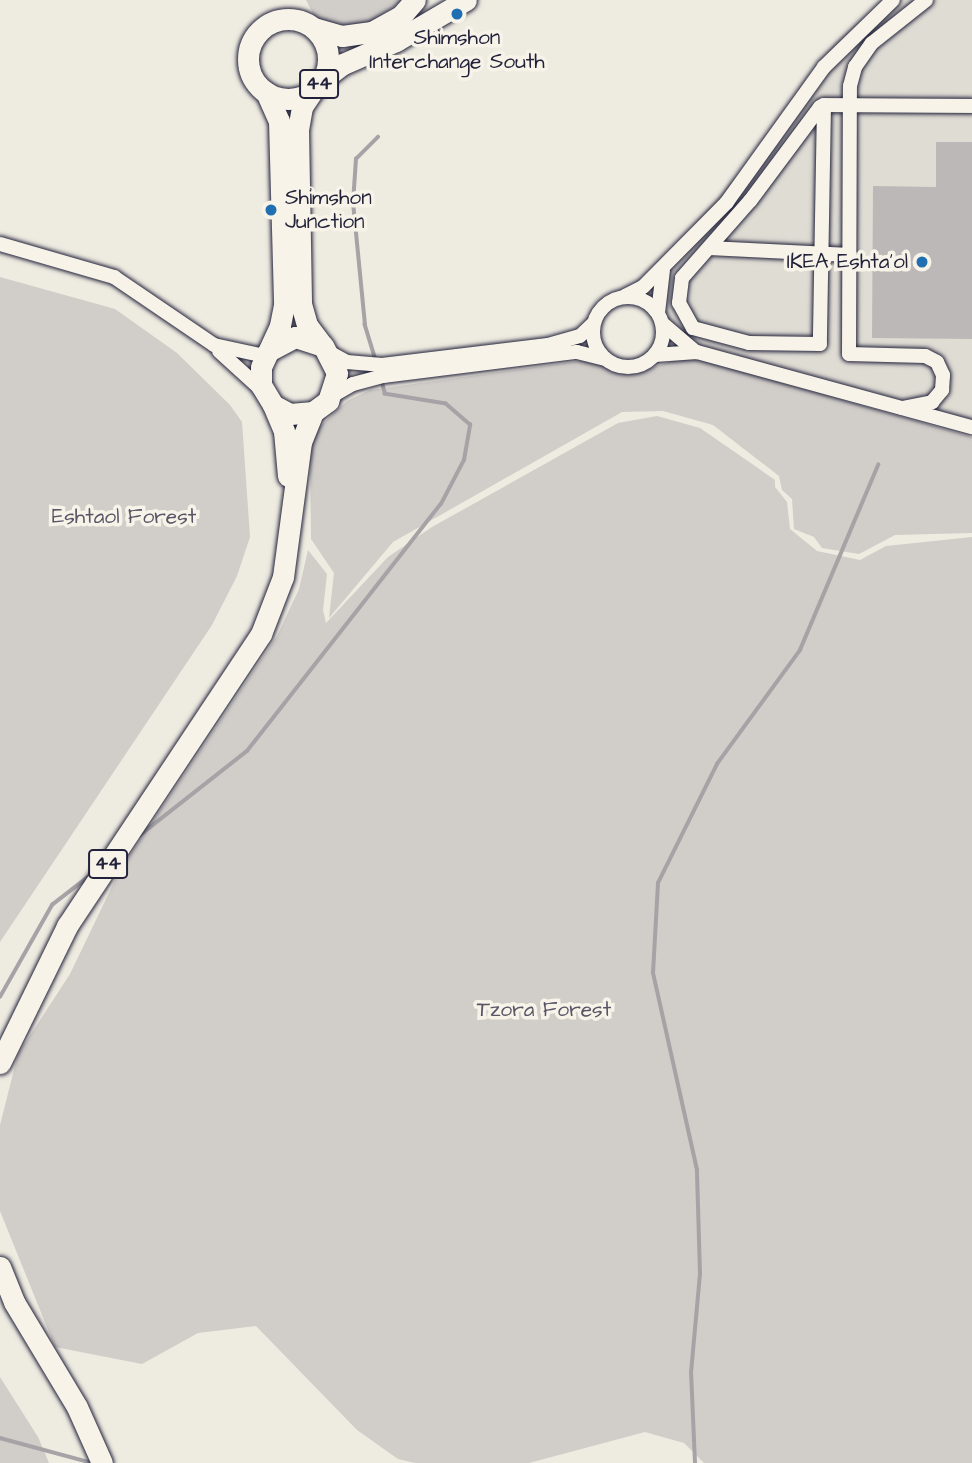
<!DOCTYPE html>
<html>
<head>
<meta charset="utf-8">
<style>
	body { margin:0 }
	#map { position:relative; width:972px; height:1463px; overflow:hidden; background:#eeebe1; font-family:"Architects Daughter",sans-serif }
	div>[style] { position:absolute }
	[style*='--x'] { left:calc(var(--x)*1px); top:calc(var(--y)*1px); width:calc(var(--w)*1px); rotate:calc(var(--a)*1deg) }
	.built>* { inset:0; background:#dfdcd4 }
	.green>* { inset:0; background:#d1cdc9 }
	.stream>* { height:3.5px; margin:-1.75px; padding:0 1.75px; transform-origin:1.75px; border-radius:1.75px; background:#a6a3a6 }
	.building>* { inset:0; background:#bbb8b7 }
	.roads { filter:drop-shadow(0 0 2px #22223b) drop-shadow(0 0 2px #22223b) }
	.minor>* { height:14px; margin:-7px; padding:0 7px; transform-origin:7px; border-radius:7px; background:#f7f3e8 }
	.minor>.ring { margin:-7px; padding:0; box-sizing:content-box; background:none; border:14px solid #f7f3e8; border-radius:50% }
	.highway>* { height:21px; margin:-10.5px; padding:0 10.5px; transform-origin:10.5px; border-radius:10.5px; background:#f7f3e8 }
	.highway>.ring { margin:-10.5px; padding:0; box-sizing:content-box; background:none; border:21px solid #f7f3e8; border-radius:50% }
	.dots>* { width:19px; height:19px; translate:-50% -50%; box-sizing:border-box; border:4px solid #f7f3e8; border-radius:50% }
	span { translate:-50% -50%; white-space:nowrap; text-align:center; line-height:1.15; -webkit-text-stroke:7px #f7f3e8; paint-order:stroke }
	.shield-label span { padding:2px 5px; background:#f7f3e8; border:2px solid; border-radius:5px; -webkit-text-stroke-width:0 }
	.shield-label { font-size:19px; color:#22223b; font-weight:700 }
	.poi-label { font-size:21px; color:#22223b }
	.left { translate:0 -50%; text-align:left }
	.right { translate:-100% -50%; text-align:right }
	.park-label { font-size:21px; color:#575566 }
</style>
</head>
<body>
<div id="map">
	<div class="built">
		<i style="clip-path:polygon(884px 0,972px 0,972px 434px,698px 359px,657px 326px,650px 293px,664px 259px,764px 144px,799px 88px,835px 42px)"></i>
	</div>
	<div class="green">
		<i style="clip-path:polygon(306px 0,404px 0,369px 23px,341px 27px,316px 20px)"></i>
		<i style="clip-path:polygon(0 277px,115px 309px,177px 353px,230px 405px,242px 422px,250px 537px,237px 576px,212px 625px,0 942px)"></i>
		<i style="clip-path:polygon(689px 356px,972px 437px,972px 533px,895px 535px,859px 554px,822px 548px,814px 537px,794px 529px,792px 499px,782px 490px,779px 476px,713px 425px,663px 411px,622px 412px,393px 542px,329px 618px,334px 573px,311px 539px,310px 447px,315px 431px,347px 401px,370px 390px,586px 360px,628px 375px)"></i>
		<i style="clip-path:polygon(657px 416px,700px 428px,775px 480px,775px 487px,787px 502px,790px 529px,817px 551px,860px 560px,886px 546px,972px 537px,972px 1463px,704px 1463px,684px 1443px,645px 1432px,529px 1463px,415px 1463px,398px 1459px,357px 1430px,256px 1326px,198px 1333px,142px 1364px,55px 1347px,0 1211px,0 1125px,18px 1054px,70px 974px,119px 872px,277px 636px,299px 589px,308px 550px,327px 574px,323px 610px,326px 623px,388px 557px,432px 527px,618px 423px)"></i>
		<i style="clip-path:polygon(0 1377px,38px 1437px,49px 1463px,0 1463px)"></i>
	</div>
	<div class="stream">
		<i style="--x:376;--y:362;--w:39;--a:-107"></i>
		<i style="--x:365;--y:325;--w:123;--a:-95.6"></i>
		<i style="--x:353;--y:203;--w:44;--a:-86.1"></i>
		<i style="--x:356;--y:159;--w:31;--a:-45"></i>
		<i style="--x:139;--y:836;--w:137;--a:-38.2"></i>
		<i style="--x:247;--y:751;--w:314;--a:-51.9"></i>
		<i style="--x:441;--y:504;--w:50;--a:-62.4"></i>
		<i style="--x:464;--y:460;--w:36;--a:-80"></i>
		<i style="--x:470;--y:425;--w:32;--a:-139"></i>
		<i style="--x:446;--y:404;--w:62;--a:-170.7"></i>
		<i style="--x:385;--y:394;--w:16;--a:-105"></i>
		<i style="--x:0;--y:997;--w:106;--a:-60.5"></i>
		<i style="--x:52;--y:905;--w:46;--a:-37.9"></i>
		<i style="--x:0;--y:1438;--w:92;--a:15.1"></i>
		<i style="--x:695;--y:1463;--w:90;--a:-92.5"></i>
		<i style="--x:691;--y:1373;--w:99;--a:-84.8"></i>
		<i style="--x:700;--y:1274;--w:104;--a:-91.7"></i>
		<i style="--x:697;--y:1170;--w:202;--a:-102.6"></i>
		<i style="--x:653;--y:973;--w:90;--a:-86.8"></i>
		<i style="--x:658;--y:883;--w:133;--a:-63.6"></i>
		<i style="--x:717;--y:764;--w:141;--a:-53.9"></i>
		<i style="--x:800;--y:650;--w:201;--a:-67.1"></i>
	</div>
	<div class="building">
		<i style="clip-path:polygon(936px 142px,972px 142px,972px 339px,872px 338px,873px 186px,936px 187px)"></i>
	</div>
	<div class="roads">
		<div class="minor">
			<i style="--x:824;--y:105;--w:239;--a:91"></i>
			<i style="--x:820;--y:344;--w:71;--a:-179.2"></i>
			<i style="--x:749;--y:343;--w:58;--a:-165"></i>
			<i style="--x:693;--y:328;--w:29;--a:-119"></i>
			<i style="--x:679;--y:303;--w:25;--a:-83"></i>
			<i style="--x:682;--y:278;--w:103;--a:-48.6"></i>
			<i style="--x:750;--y:201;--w:117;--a:-53.3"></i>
			<i style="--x:820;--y:107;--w:4;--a:-27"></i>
			<i style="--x:824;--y:105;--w:148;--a:0.4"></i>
			<i style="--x:0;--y:244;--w:119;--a:16.1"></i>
			<i style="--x:114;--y:277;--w:121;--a:34.2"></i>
			<i style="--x:214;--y:345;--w:52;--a:12.2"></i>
			<i style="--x:709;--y:248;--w:141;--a:2.8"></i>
			<i style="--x:625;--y:296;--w:20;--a:-27"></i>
			<i style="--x:643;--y:287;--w:120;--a:-45.3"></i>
			<i style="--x:727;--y:202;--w:166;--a:-54.3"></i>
			<i style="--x:824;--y:67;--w:96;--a:-44.2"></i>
			<i class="ring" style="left:593px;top:297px;width:56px;height:56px"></i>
			<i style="--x:658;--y:313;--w:43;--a:-83.4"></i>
			<i style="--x:662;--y:323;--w:45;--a:40.5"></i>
			<i style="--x:219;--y:351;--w:59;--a:42.3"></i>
			<i style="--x:327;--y:351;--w:23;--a:29"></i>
			<i style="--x:347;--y:362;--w:35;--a:5"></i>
			<i style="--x:382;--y:365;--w:167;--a:-6.9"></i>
			<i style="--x:548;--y:345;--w:33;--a:-16"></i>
			<i style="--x:580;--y:336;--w:18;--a:-43"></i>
			<i style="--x:655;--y:355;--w:42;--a:-4.1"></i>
			<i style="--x:697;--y:352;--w:285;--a:15.3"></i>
			<i style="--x:332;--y:396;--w:24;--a:-30"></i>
			<i style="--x:353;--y:384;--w:31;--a:-15"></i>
			<i style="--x:383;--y:376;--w:195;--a:-7.1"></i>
			<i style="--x:577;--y:352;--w:29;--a:14"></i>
			<i style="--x:902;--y:408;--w:31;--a:-11"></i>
			<i style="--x:932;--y:402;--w:16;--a:-50"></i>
			<i style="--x:942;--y:390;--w:15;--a:-86"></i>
			<i style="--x:943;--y:375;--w:14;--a:-115"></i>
			<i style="--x:937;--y:362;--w:13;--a:-153"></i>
			<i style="--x:925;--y:356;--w:76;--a:-178.5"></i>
			<i style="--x:849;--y:354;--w:268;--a:-89.8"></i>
			<i style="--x:850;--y:86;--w:20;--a:-75"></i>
			<i style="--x:855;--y:67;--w:29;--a:-55"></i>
			<i style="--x:872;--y:43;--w:69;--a:-38.5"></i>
		</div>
		<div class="highway">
			<i class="ring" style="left:248px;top:19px;width:59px;height:59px"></i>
			<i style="--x:314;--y:28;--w:29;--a:16"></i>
			<i style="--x:342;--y:36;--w:30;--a:-8"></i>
			<i style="--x:372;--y:32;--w:33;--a:-29"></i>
			<i style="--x:401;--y:16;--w:21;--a:-49"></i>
			<i style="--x:323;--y:79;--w:25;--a:-37"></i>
			<i style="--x:343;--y:64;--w:58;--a:-23.5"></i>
			<i style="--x:396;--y:41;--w:81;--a:-30.4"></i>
			<i style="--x:314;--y:89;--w:22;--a:124"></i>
			<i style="--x:302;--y:107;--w:22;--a:100"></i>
			<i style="--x:298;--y:129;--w:175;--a:89"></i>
			<i style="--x:301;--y:304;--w:22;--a:74"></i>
			<i style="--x:307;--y:325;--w:25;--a:53"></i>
			<i style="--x:266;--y:92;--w:32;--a:66"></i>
			<i style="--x:279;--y:121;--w:184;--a:88.4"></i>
			<i style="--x:284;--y:305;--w:21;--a:101"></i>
			<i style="--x:280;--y:326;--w:45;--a:114.9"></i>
			<i style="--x:261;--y:367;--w:18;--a:90"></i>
			<i style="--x:261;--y:385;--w:23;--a:59"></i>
			<i style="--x:273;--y:405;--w:19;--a:28"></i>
			<i style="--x:290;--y:414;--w:23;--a:-5"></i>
			<i style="--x:313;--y:412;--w:19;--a:-36"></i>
			<i style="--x:328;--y:401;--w:29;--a:-72"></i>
			<i style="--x:337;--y:373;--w:30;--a:-117"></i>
			<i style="--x:323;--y:346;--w:29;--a:-162"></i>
			<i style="--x:295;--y:337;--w:30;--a:152"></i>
			<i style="--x:273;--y:405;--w:28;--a:67"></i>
			<i style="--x:284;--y:431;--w:45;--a:84.9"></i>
			<i style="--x:0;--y:1063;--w:153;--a:-63.9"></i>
			<i style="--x:67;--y:926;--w:351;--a:-56.4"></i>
			<i style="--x:261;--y:634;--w:61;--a:-68.9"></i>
			<i style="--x:283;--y:577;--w:136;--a:-82.4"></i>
			<i style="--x:301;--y:442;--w:32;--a:-68"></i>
			<i style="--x:0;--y:1267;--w:38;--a:68"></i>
			<i style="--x:14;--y:1302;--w:122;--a:59"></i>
			<i style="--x:77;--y:1407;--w:61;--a:65.9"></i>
		</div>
	</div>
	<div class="dots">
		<i style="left:457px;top:14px;background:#1f6fb2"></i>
		<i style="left:271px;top:210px;background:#1f6fb2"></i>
		<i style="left:922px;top:262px;background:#1f6fb2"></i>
	</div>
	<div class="shield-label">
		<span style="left:319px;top:84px">44</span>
		<span style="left:108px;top:864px">44</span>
	</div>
	<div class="poi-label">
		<span style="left:457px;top:50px">Shimshon<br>Interchange South</span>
		<span class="left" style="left:285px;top:210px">Shimshon<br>Junction</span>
		<span class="right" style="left:908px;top:262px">IKEA Eshta'ol</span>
	</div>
	<div class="park-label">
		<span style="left:124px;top:517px">Eshtaol Forest</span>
		<span style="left:544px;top:1010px">Tzora Forest</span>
	</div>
</div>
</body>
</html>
